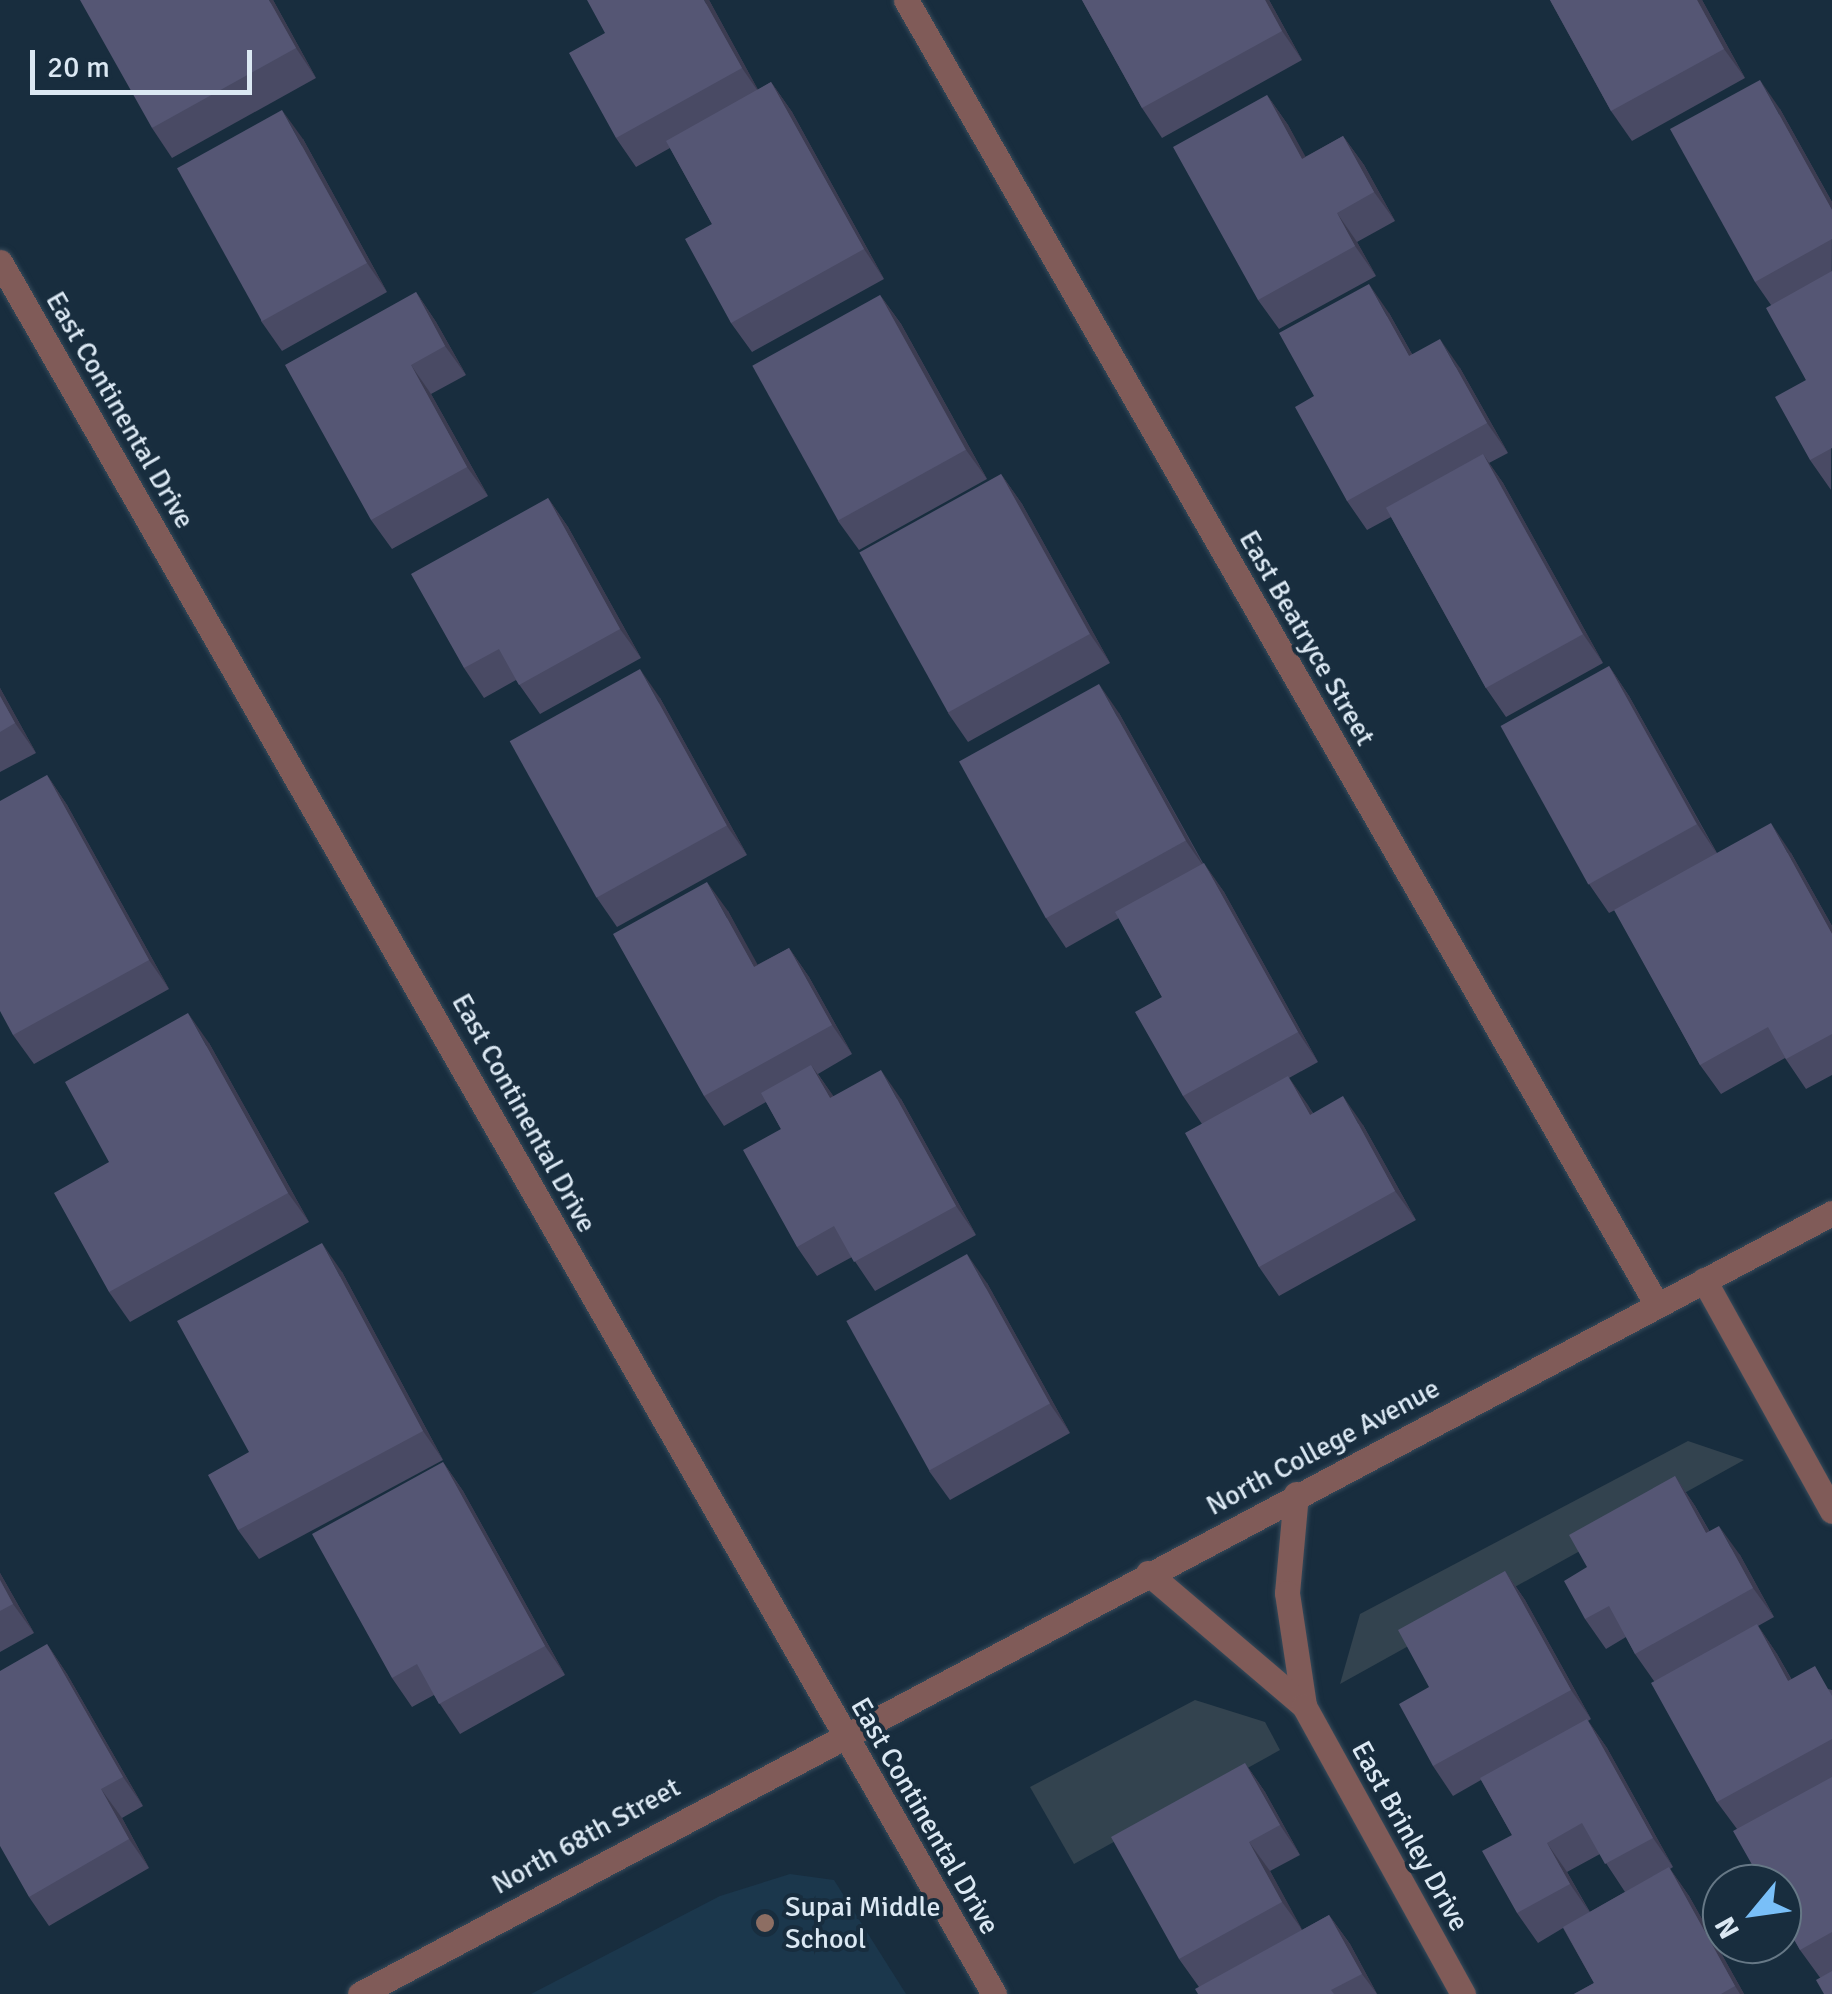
<!DOCTYPE html>
<html>
<head>
<meta charset="utf-8">
<style>
	body { margin:0 }
	#map { position:relative; width:1832px; height:1994px; overflow:hidden; background:#182d3e; font-family:Signika,sans-serif }
	div>[style] { position:absolute }
	[style*='--x'] { left:calc(var(--x)*1px); top:calc(var(--y)*1px); width:calc(var(--w)*1px); rotate:calc(var(--a)*1deg) }
	.built>* { inset:0; background:#1b374c }
	.green>* { inset:0; background:#33434f }
	.roads { filter:drop-shadow(0 0 2px #374b5b) drop-shadow(0 0 2px #374b5b) }
	.minor>* { height:25px; margin:-12.5px; padding:0 12.5px; transform-origin:12.5px; border-radius:12.5px; background:#805b58 }
	.tertiary>* { height:25px; margin:-12.5px; padding:0 12.5px; transform-origin:12.5px; border-radius:12.5px; background:#805b58 }
	.wall>* { inset:0; background:#494a64 }
	.shaded-wall>* { inset:0; background:#3c3c51 }
	.building>* { inset:0; background:#555674; transform-origin:0 0 }
	.dots>* { width:28px; height:28px; translate:-50% -50%; box-sizing:border-box; border:5px solid #182d3e; border-radius:50% }
	span { translate:-50% -50%; white-space:nowrap; text-align:center; line-height:1.15; -webkit-text-stroke:8px #182d3e; paint-order:stroke }
	.street-label { font-size:28px; color:#dbe8f3 }
	.poi-label { font-size:28px; color:#dbe8f3 }
	.left { translate:0 -50%; text-align:left }
	.north { position:absolute; left:1702px; top:1864px; width:100px; height:100px; box-sizing:border-box; background:#182d3e; border:2px solid #667886; border-radius:50%; rotate:241deg; font-size:28px; font-weight:700; line-height:40px; text-align:center; color:#dbe8f3 }
	.north::after { content:''; display:block; margin:auto; width:35px; height:45px; background:#79bff8; clip-path:polygon(50% 0,100% 100%,50% 72%,0 100%) }
	.scale { position:absolute; left:30px; top:50px; width:222px; height:45px; box-sizing:border-box; border:5px solid #dbe8f3; border-top:0; padding-left:12px; font-size:30px; line-height:35px; white-space:nowrap; color:#dbe8f3; -webkit-text-stroke:8px #182d3e; paint-order:stroke }
</style>
</head>
<body>
<div id="map">
	<div class="built">
		<i style="clip-path:polygon(790px 1874px,834px 1880px,906px 1994px,531px 1994px,720px 1896px)"></i>
	</div>
	<div class="green">
		<i style="clip-path:polygon(1688px 1441px,1744px 1460px,1340px 1684px,1360px 1614px)"></i>
		<i style="clip-path:polygon(1195px 1700px,1265px 1722px,1280px 1750px,1074px 1864px,1030px 1787px)"></i>
	</div>
	<div class="roads">
		<div class="minor">
			<i style="--x:906;--y:0;--w:1506;--a:60.08"></i>
			<i style="--x:1704;--y:1280;--w:264;--a:61"></i>
			<i style="--x:1296;--y:1494;--w:99;--a:95.2"></i>
			<i style="--x:1287;--y:1593;--w:114;--a:81.4"></i>
			<i style="--x:1148;--y:1573;--w:205;--a:40.4"></i>
			<i style="--x:1304;--y:1706;--w:329;--a:61.1"></i>
		</div>
		<div class="tertiary">
			<i style="--x:0;--y:262;--w:1997;--a:60.15"></i>
			<i style="--x:360;--y:1994;--w:1666;--a:-27.95"></i>
		</div>
	</div>
	<div class="wall">
		<i style="clip-path:polygon(273px 0,316px 78px,172px 158px,152px 128px)"></i>
		<i style="clip-path:polygon(709px 0,758px 90px,771px 82px,792px 112px,884px 279px,752px 352px,731px 323px,712px 224px,670px 148px,636px 167px,616px 138px)"></i>
		<i style="clip-path:polygon(1082px 0,1269px 0,1302px 60px,1162px 138px,1142px 108px)"></i>
		<i style="clip-path:polygon(1550px 0,1702px 0,1745px 78px,1632px 141px,1611px 111px)"></i>
		<i style="clip-path:polygon(1267px 95px,1288px 125px,1305px 157px,1343px 136px,1364px 165px,1395px 221px,1357px 242px,1376px 276px,1279px 329px,1258px 300px)"></i>
		<i style="clip-path:polygon(1780px 109px,1832px 202px,1831px 490px,1810px 460px,1806px 380px,1771px 305px,1755px 282px)"></i>
		<i style="clip-path:polygon(303px 139px,387px 292px,282px 351px,261px 321px)"></i>
		<i style="clip-path:polygon(416px 292px,436px 322px,466px 375px,431px 394px,488px 496px,392px 549px,371px 520px)"></i>
		<i style="clip-path:polygon(880px 295px,901px 324px,987px 479px,859px 550px,838px 521px)"></i>
		<i style="clip-path:polygon(1389px 313px,1412px 354px,1460px 368px,1508px 453px,1489px 463px,1503px 483px,1603px 663px,1506px 717px,1486px 688px,1391px 517px,1367px 530px,1347px 501px,1314px 396px)"></i>
		<i style="clip-path:polygon(1001px 474px,1022px 504px,1110px 663px,968px 742px,948px 713px)"></i>
		<i style="clip-path:polygon(548px 498px,568px 527px,641px 658px,540px 714px,516px 680px,484px 698px,464px 668px)"></i>
		<i style="clip-path:polygon(1609px 666px,1629px 696px,1717px 853px,1791px 853px,1832px 926px,1832px 1075px,1806px 1089px,1785px 1058px,1721px 1094px,1700px 1065px,1615px 910px,1609px 913px,1589px 884px)"></i>
		<i style="clip-path:polygon(0 688px,36px 753px,0 772px)"></i>
		<i style="clip-path:polygon(660px 698px,747px 855px,617px 927px,597px 898px)"></i>
		<i style="clip-path:polygon(1119px 713px,1203px 863px,1224px 892px,1318px 1062px,1289px 1078px,1313px 1113px,1363px 1125px,1416px 1220px,1279px 1296px,1259px 1267px,1202px 1124px,1183px 1096px,1162px 997px,1119px 918px,1066px 948px,1046px 918px)"></i>
		<i style="clip-path:polygon(47px 775px,67px 805px,169px 989px,34px 1064px,13px 1035px)"></i>
		<i style="clip-path:polygon(728px 911px,757px 965px,789px 948px,809px 977px,852px 1054px,818px 1074px,833px 1096px,901px 1099px,976px 1235px,875px 1291px,852px 1257px,817px 1276px,797px 1247px,781px 1129px,766px 1102px,724px 1126px,704px 1096px)"></i>
		<i style="clip-path:polygon(209px 1043px,309px 1222px,130px 1322px,109px 1292px,109px 1162px)"></i>
		<i style="clip-path:polygon(342px 1272px,443px 1460px,259px 1559px,238px 1530px,249px 1452px)"></i>
		<i style="clip-path:polygon(987px 1283px,1070px 1433px,950px 1500px,929px 1471px)"></i>
		<i style="clip-path:polygon(443px 1462px,463px 1491px,565px 1675px,460px 1734px,434px 1695px,412px 1707px,392px 1678px)"></i>
		<i style="clip-path:polygon(1675px 1476px,1695px 1506px,1710px 1532px,1740px 1555px,1774px 1617px,1758px 1626px,1777px 1654px,1792px 1680px,1832px 1690px,1832px 1994px,1800px 1950px,1737px 1829px,1717px 1802px,1654px 1681px,1635px 1654px,1626px 1637px,1606px 1649px,1585px 1619px,1587px 1567px)"></i>
		<i style="clip-path:polygon(evenodd,1505px 1571px,1525px 1600px,1591px 1719px,1588px 1721px,1607px 1748px,1673px 1867px,1670px 1869px,1689px 1896px,1744px 1994px,1574px 1994px,1594px 1983px,1563px 1928px,1538px 1943px,1517px 1913px,1512px 1835px,1481px 1780px,1453px 1796px,1433px 1766px,1429px 1687px,1505px 1571px,1600px 1854px,1625px 1892px,1590px 1912px,1567px 1872px,1600px 1854px)"></i>
		<i style="clip-path:polygon(0 1573px,34px 1633px,0 1652px)"></i>
		<i style="clip-path:polygon(47px 1644px,67px 1674px,143px 1806px,122px 1818px,149px 1868px,49px 1926px,29px 1897px)"></i>
		<i style="clip-path:polygon(1245px 1763px,1265px 1792px,1300px 1855px,1270px 1871px,1302px 1930px,1329px 1915px,1350px 1944px,1377px 1994px,1198px 1994px,1199px 1987px,1179px 1959px)"></i>
	</div>
	<div class="shaded-wall">
		<i style="clip-path:polygon(269px 0,273px 0,316px 78px,296px 48px)"></i>
		<i style="clip-path:polygon(704px 0,709px 0,762px 97px,742px 68px)"></i>
		<i style="clip-path:polygon(1265px 0,1269px 0,1302px 60px,1282px 31px)"></i>
		<i style="clip-path:polygon(1697px 0,1702px 0,1745px 78px,1724px 49px)"></i>
		<i style="clip-path:polygon(1760px 80px,1780px 109px,1832px 202px,1832px 210px)"></i>
		<i style="clip-path:polygon(771px 82px,792px 112px,884px 279px,864px 249px)"></i>
		<i style="clip-path:polygon(1267px 95px,1288px 125px,1323px 188px,1302px 159px)"></i>
		<i style="clip-path:polygon(282px 110px,303px 139px,387px 292px,367px 263px)"></i>
		<i style="clip-path:polygon(1343px 136px,1364px 165px,1395px 221px,1374px 192px)"></i>
		<i style="clip-path:polygon(1337px 213px,1357px 242px,1376px 276px,1355px 246px)"></i>
		<i style="clip-path:polygon(1369px 284px,1389px 313px,1429px 385px,1409px 356px)"></i>
		<i style="clip-path:polygon(416px 292px,436px 322px,466px 375px,445px 346px)"></i>
		<i style="clip-path:polygon(880px 295px,901px 324px,987px 479px,966px 450px)"></i>
		<i style="clip-path:polygon(1440px 339px,1460px 368px,1508px 453px,1487px 423px)"></i>
		<i style="clip-path:polygon(411px 365px,431px 394px,488px 496px,467px 467px)"></i>
		<i style="clip-path:polygon(1483px 454px,1503px 483px,1603px 663px,1583px 634px)"></i>
		<i style="clip-path:polygon(1001px 474px,1022px 504px,1110px 663px,1090px 634px)"></i>
		<i style="clip-path:polygon(548px 498px,568px 527px,641px 658px,620px 629px)"></i>
		<i style="clip-path:polygon(1609px 666px,1629px 696px,1717px 854px,1697px 824px)"></i>
		<i style="clip-path:polygon(640px 669px,660px 698px,747px 855px,727px 826px)"></i>
		<i style="clip-path:polygon(1099px 684px,1119px 713px,1206px 870px,1186px 841px)"></i>
		<i style="clip-path:polygon(0 688px,36px 753px,15px 723px,0 696px)"></i>
		<i style="clip-path:polygon(47px 775px,67px 805px,169px 989px,149px 960px)"></i>
		<i style="clip-path:polygon(1771px 823px,1791px 853px,1832px 926px,1832px 934px)"></i>
		<i style="clip-path:polygon(1204px 863px,1224px 892px,1318px 1062px,1298px 1032px)"></i>
		<i style="clip-path:polygon(707px 882px,728px 911px,775px 996px,754px 967px)"></i>
		<i style="clip-path:polygon(789px 948px,809px 977px,852px 1054px,832px 1025px)"></i>
		<i style="clip-path:polygon(188px 1013px,209px 1043px,309px 1222px,288px 1193px)"></i>
		<i style="clip-path:polygon(811px 1065px,832px 1094px,850px 1127px,830px 1098px)"></i>
		<i style="clip-path:polygon(881px 1070px,901px 1099px,976px 1235px,956px 1206px)"></i>
		<i style="clip-path:polygon(1288px 1076px,1308px 1105px,1330px 1144px,1310px 1115px)"></i>
		<i style="clip-path:polygon(1343px 1096px,1363px 1125px,1416px 1220px,1395px 1191px)"></i>
		<i style="clip-path:polygon(322px 1243px,342px 1272px,443px 1460px,423px 1431px)"></i>
		<i style="clip-path:polygon(967px 1254px,987px 1283px,1070px 1433px,1050px 1404px)"></i>
		<i style="clip-path:polygon(443px 1462px,463px 1491px,565px 1675px,545px 1646px)"></i>
		<i style="clip-path:polygon(1675px 1476px,1695px 1506px,1727px 1563px,1706px 1533px)"></i>
		<i style="clip-path:polygon(1719px 1526px,1740px 1555px,1774px 1617px,1753px 1588px)"></i>
		<i style="clip-path:polygon(1505px 1571px,1525px 1600px,1591px 1719px,1571px 1690px)"></i>
		<i style="clip-path:polygon(0 1573px,34px 1633px,13px 1604px,0 1580px)"></i>
		<i style="clip-path:polygon(1757px 1624px,1777px 1654px,1809px 1711px,1788px 1681px)"></i>
		<i style="clip-path:polygon(47px 1644px,67px 1674px,143px 1806px,123px 1777px)"></i>
		<i style="clip-path:polygon(1587px 1719px,1607px 1748px,1673px 1867px,1653px 1838px)"></i>
		<i style="clip-path:polygon(1245px 1763px,1265px 1792px,1300px 1855px,1280px 1825px)"></i>
		<i style="clip-path:polygon(101px 1789px,122px 1818px,149px 1868px,129px 1839px)"></i>
		<i style="clip-path:polygon(1249px 1842px,1270px 1871px,1303px 1931px,1282px 1902px)"></i>
		<i style="clip-path:polygon(1547px 1843px,1567px 1872px,1590px 1913px,1570px 1884px)"></i>
		<i style="clip-path:polygon(1669px 1867px,1689px 1896px,1744px 1994px,1740px 1994px,1735px 1986px)"></i>
		<i style="clip-path:polygon(1329px 1915px,1350px 1944px,1377px 1994px,1362px 1974px)"></i>
	</div>
	<div class="building">
		<i style="clip-path:polygon(80px 0,269px 0,296px 48px,152px 128px)"></i>
		<i style="clip-path:polygon(587px 0,704px 0,742px 68px,616px 138px,569px 53px,605px 33px)"></i>
		<i style="clip-path:polygon(1082px 0,1265px 0,1282px 31px,1142px 108px)"></i>
		<i style="clip-path:polygon(1550px 0,1697px 0,1724px 49px,1611px 111px)"></i>
		<i style="clip-path:polygon(1760px 80px,1832px 210px,1832px 239px,1755px 282px,1670px 129px)"></i>
		<i style="clip-path:polygon(771px 82px,864px 249px,731px 323px,685px 239px,712px 224px,666px 141px)"></i>
		<i style="clip-path:polygon(1267px 95px,1302px 159px,1343px 136px,1374px 192px,1337px 213px,1355px 246px,1258px 300px,1173px 147px)"></i>
		<i style="left:282px;top:110px;width:175px;height:120px;rotate:61deg"></i>
		<i style="clip-path:polygon(1832px 271px,1832px 448px,1810px 460px,1775px 397px,1806px 380px,1766px 308px)"></i>
		<i style="clip-path:polygon(1369px 284px,1409px 356px,1440px 339px,1487px 423px,1347px 501px,1295px 407px,1314px 396px,1279px 333px)"></i>
		<i style="clip-path:polygon(416px 292px,445px 346px,411px 365px,467px 467px,371px 520px,285px 365px)"></i>
		<i style="left:880px;top:295px;width:177px;height:146px;rotate:61deg"></i>
		<i style="left:1483px;top:454px;width:206px;height:111px;rotate:61deg"></i>
		<i style="left:1001px;top:474px;width:183px;height:162px;rotate:61deg"></i>
		<i style="clip-path:polygon(548px 498px,620px 629px,519px 685px,499px 649px,464px 668px,411px 574px)"></i>
		<i style="left:1609px;top:666px;width:181px;height:124px;rotate:61deg"></i>
		<i style="left:640px;top:669px;width:179px;height:149px;rotate:61deg"></i>
		<i style="left:1099px;top:684px;width:179px;height:160px;rotate:61deg"></i>
		<i style="clip-path:polygon(0 696px,15px 723px,0 732px)"></i>
		<i style="clip-path:polygon(47px 775px,149px 960px,13px 1035px,0 1011px,0 801px)"></i>
		<i style="clip-path:polygon(1771px 823px,1832px 934px,1832px 1034px,1786px 1059px,1768px 1027px,1700px 1065px,1614px 910px)"></i>
		<i style="clip-path:polygon(1204px 863px,1298px 1032px,1183px 1096px,1135px 1012px,1162px 997px,1115px 912px)"></i>
		<i style="clip-path:polygon(707px 882px,754px 967px,789px 948px,832px 1025px,704px 1096px,613px 934px)"></i>
		<i style="clip-path:polygon(188px 1013px,288px 1193px,109px 1292px,54px 1193px,109px 1162px,65px 1082px)"></i>
		<i style="clip-path:polygon(811px 1065px,830px 1098px,881px 1070px,956px 1206px,854px 1262px,834px 1226px,797px 1247px,743px 1150px,781px 1129px,761px 1093px)"></i>
		<i style="clip-path:polygon(1288px 1076px,1310px 1115px,1343px 1096px,1395px 1191px,1259px 1267px,1185px 1133px)"></i>
		<i style="clip-path:polygon(322px 1243px,423px 1431px,238px 1530px,208px 1475px,249px 1452px,177px 1321px)"></i>
		<i style="left:967px;top:1254px;width:171px;height:138px;rotate:61deg"></i>
		<i style="clip-path:polygon(443px 1462px,545px 1646px,439px 1704px,417px 1664px,392px 1678px,312px 1534px)"></i>
		<i style="clip-path:polygon(1675px 1476px,1706px 1533px,1719px 1526px,1753px 1588px,1635px 1654px,1609px 1606px,1585px 1619px,1564px 1581px,1587px 1567px,1569px 1535px)"></i>
		<i style="clip-path:polygon(1505px 1571px,1571px 1690px,1433px 1766px,1399px 1704px,1429px 1687px,1398px 1630px)"></i>
		<i style="clip-path:polygon(0 1580px,13px 1604px,0 1611px)"></i>
		<i style="clip-path:polygon(1757px 1624px,1788px 1681px,1815px 1666px,1832px 1696px,1832px 1739px,1717px 1802px,1651px 1683px)"></i>
		<i style="clip-path:polygon(47px 1644px,123px 1777px,101px 1789px,129px 1839px,29px 1897px,0 1846px,0 1671px)"></i>
		<i style="clip-path:polygon(1587px 1719px,1653px 1838px,1605px 1864px,1582px 1823px,1547px 1843px,1570px 1884px,1517px 1913px,1482px 1851px,1512px 1835px,1480px 1778px)"></i>
		<i style="clip-path:polygon(1245px 1763px,1280px 1825px,1249px 1842px,1282px 1902px,1179px 1959px,1111px 1837px)"></i>
		<i style="clip-path:polygon(1832px 1777px,1832px 1932px,1800px 1950px,1782px 1919px,1782px 1884px,1763px 1884px,1733px 1831px)"></i>
		<i style="clip-path:polygon(1669px 1867px,1735px 1986px,1721px 1994px,1574px 1994px,1594px 1983px,1563px 1927px)"></i>
		<i style="clip-path:polygon(1329px 1915px,1362px 1974px,1331px 1990px,1334px 1994px,1198px 1994px,1195px 1989px)"></i>
		<i style="clip-path:polygon(1832px 1971px,1832px 1994px,1824px 1994px,1816px 1980px)"></i>
	</div>
	<div class="dots">
		<i style="left:765px;top:1923px;background:#8d6e63"></i>
	</div>
	<div class="street-label">
		<span style="left:120px;top:410px;rotate:60deg">East Continental Drive</span>
		<span style="left:1307px;top:638px;rotate:60deg">East Beatryce Street</span>
		<span style="left:524px;top:1113px;rotate:61deg">East Continental Drive</span>
		<span style="left:1323px;top:1447px;rotate:-28deg">North College Avenue</span>
		<span style="left:925px;top:1816px;rotate:60deg">East Continental Drive</span>
		<span style="left:586px;top:1836px;rotate:-29deg">North 68th Street</span>
		<span style="left:1410px;top:1836px;rotate:61deg">East Brinley Drive</span>
	</div>
	<div class="poi-label">
		<span class="left" style="left:785px;top:1923px">Supai Middle<br>School</span>
	</div>
	<div class="north">N</div>
	<div class="scale">20 m</div>
</div>
</body>
</html>
